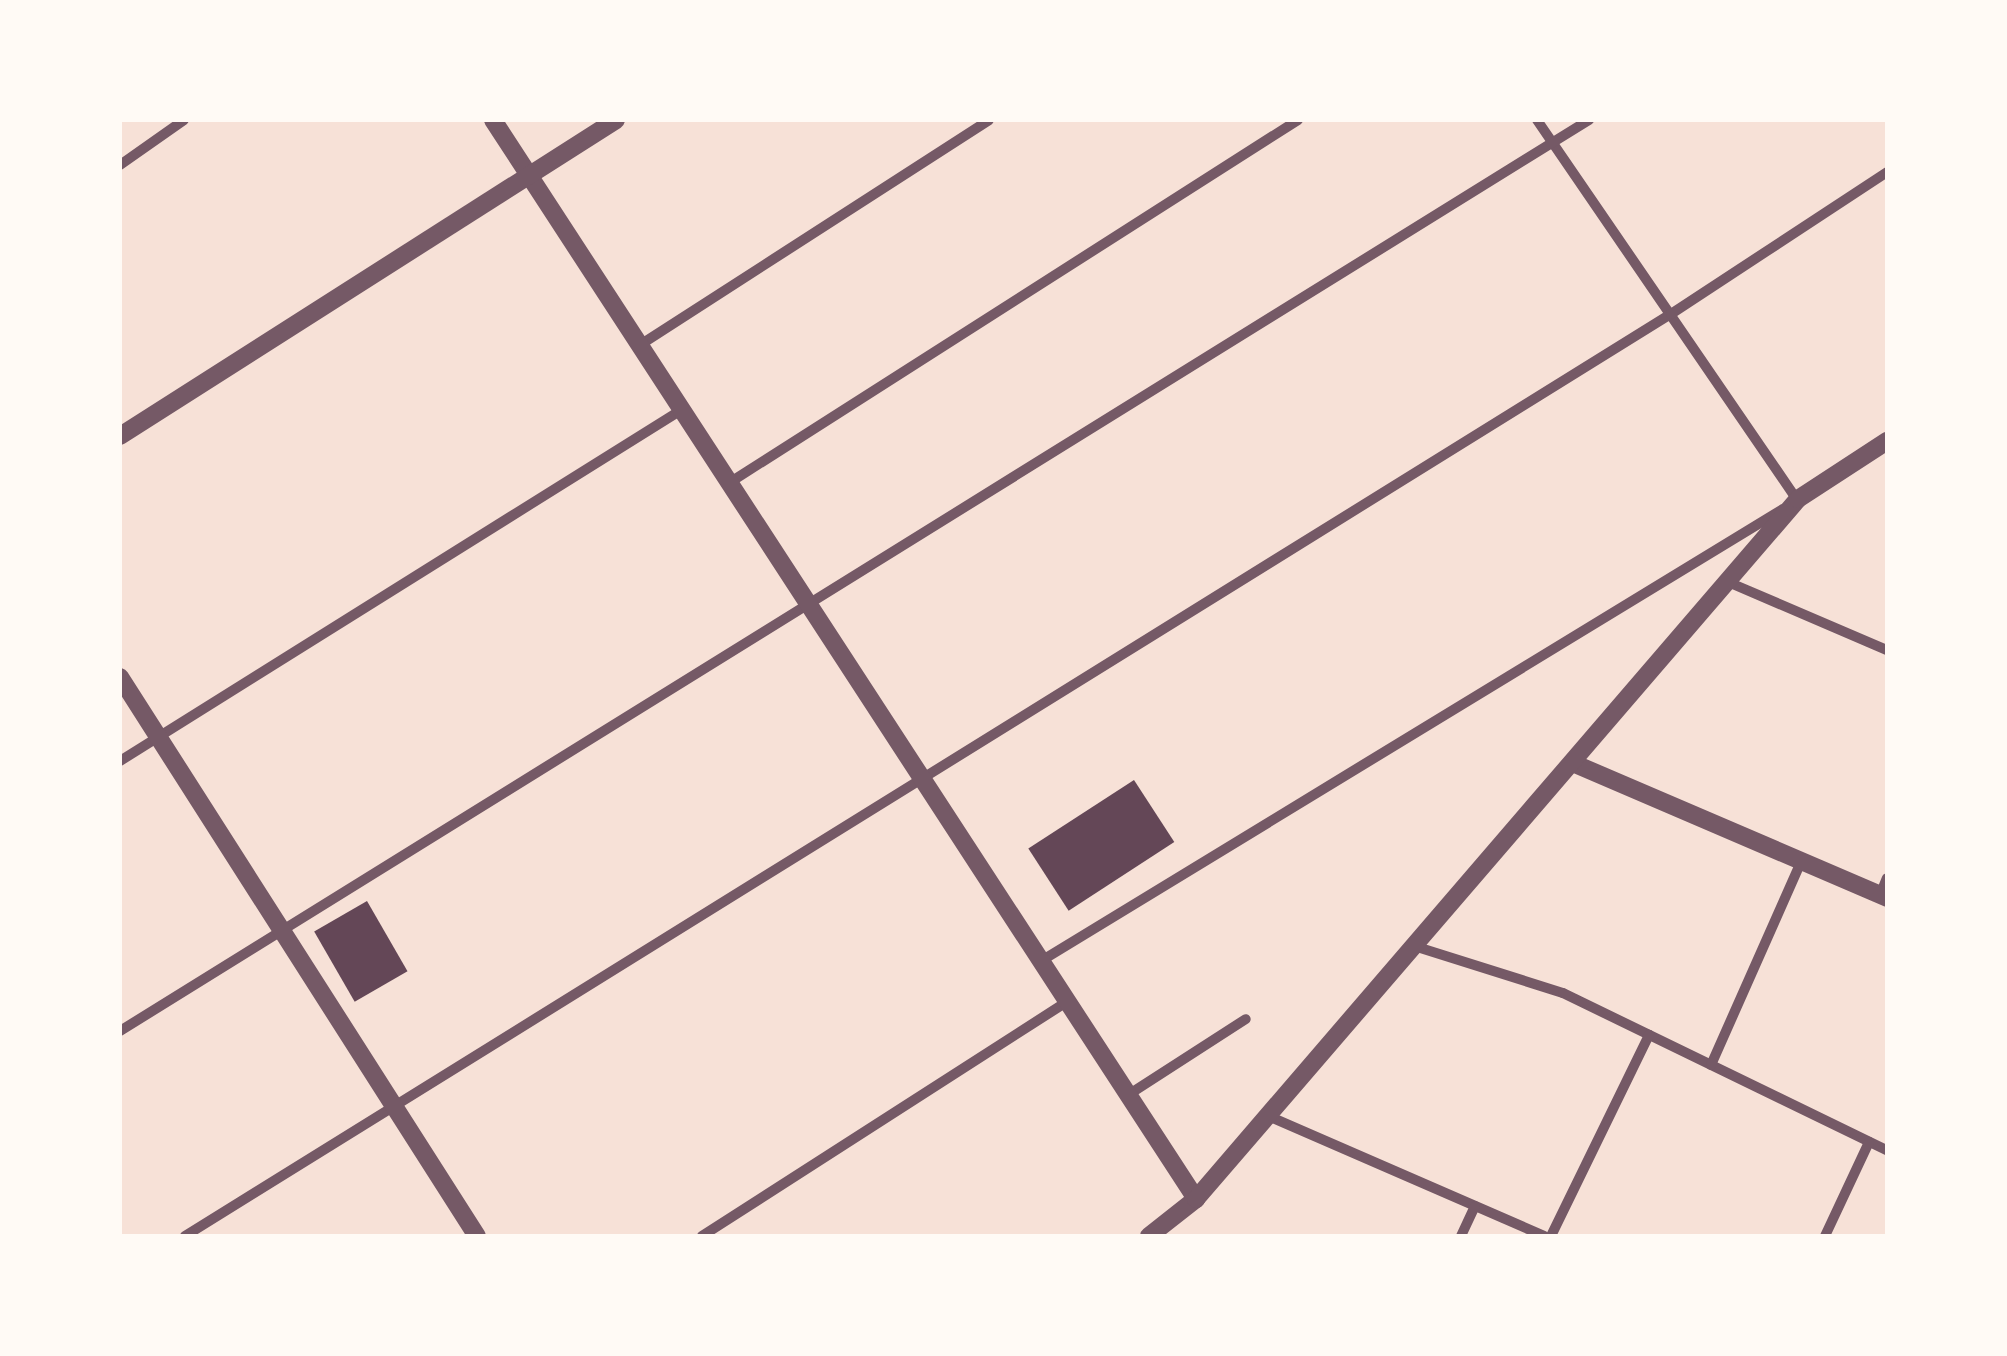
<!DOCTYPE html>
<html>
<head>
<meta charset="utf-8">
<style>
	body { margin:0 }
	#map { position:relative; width:2007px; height:1356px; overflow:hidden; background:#f7e1d7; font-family:"Space Grotesk",sans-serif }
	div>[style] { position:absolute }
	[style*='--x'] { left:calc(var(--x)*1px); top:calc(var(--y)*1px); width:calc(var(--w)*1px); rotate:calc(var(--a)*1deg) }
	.building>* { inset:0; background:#644757; transform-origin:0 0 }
	.minor>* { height:10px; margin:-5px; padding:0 5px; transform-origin:5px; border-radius:5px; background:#755966 }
	.tertiary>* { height:18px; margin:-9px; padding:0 9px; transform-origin:9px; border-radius:9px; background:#755966 }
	span { translate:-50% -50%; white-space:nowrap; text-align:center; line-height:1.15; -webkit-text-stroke:10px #fffaf5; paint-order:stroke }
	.frame { position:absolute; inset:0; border:122px solid #fffaf5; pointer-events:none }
</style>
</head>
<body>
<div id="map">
	<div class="building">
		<i style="left:1134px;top:780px;width:74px;height:126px;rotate:57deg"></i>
		<i style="left:367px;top:901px;width:81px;height:61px;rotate:60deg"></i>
	</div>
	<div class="minor">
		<i style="--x:1537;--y:120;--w:460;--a:55.6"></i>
		<i style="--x:120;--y:165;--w:78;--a:-35.1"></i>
		<i style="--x:640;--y:345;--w:415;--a:-32.8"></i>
		<i style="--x:729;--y:483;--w:675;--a:-32.54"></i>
		<i style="--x:1728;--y:582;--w:173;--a:23.2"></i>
		<i style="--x:120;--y:761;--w:662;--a:-32.03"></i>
		<i style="--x:1880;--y:895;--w:18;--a:-68"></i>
		<i style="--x:1414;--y:946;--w:156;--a:17.5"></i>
		<i style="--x:1563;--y:993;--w:360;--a:25.9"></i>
		<i style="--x:1041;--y:961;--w:869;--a:-31.35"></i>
		<i style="--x:120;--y:1031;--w:1729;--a:-31.81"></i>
		<i style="--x:1711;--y:1065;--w:222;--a:-66.1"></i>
		<i style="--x:1128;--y:1095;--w:140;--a:-32.8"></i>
		<i style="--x:1266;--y:1115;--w:303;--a:23.5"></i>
		<i style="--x:185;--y:1236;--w:1749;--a:-31.82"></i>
		<i style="--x:1671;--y:314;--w:258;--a:-33.3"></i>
		<i style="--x:702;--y:1236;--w:434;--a:-32.7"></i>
		<i style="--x:1461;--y:1236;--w:33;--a:-65"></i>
		<i style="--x:1551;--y:1236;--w:224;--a:-64"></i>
		<i style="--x:1825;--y:1236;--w:104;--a:-64.9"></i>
	</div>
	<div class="tertiary">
		<i style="--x:493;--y:120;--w:1288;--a:56.91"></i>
		<i style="--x:120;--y:436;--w:588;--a:-32.5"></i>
		<i style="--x:120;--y:677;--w:663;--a:57.44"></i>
		<i style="--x:1575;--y:764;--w:340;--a:23.2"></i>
		<i style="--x:1149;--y:1236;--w:60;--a:-38.2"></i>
		<i style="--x:1196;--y:1199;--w:923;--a:-49.3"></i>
		<i style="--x:1798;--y:499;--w:106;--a:-33.1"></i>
	</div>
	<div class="frame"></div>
</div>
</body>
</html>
